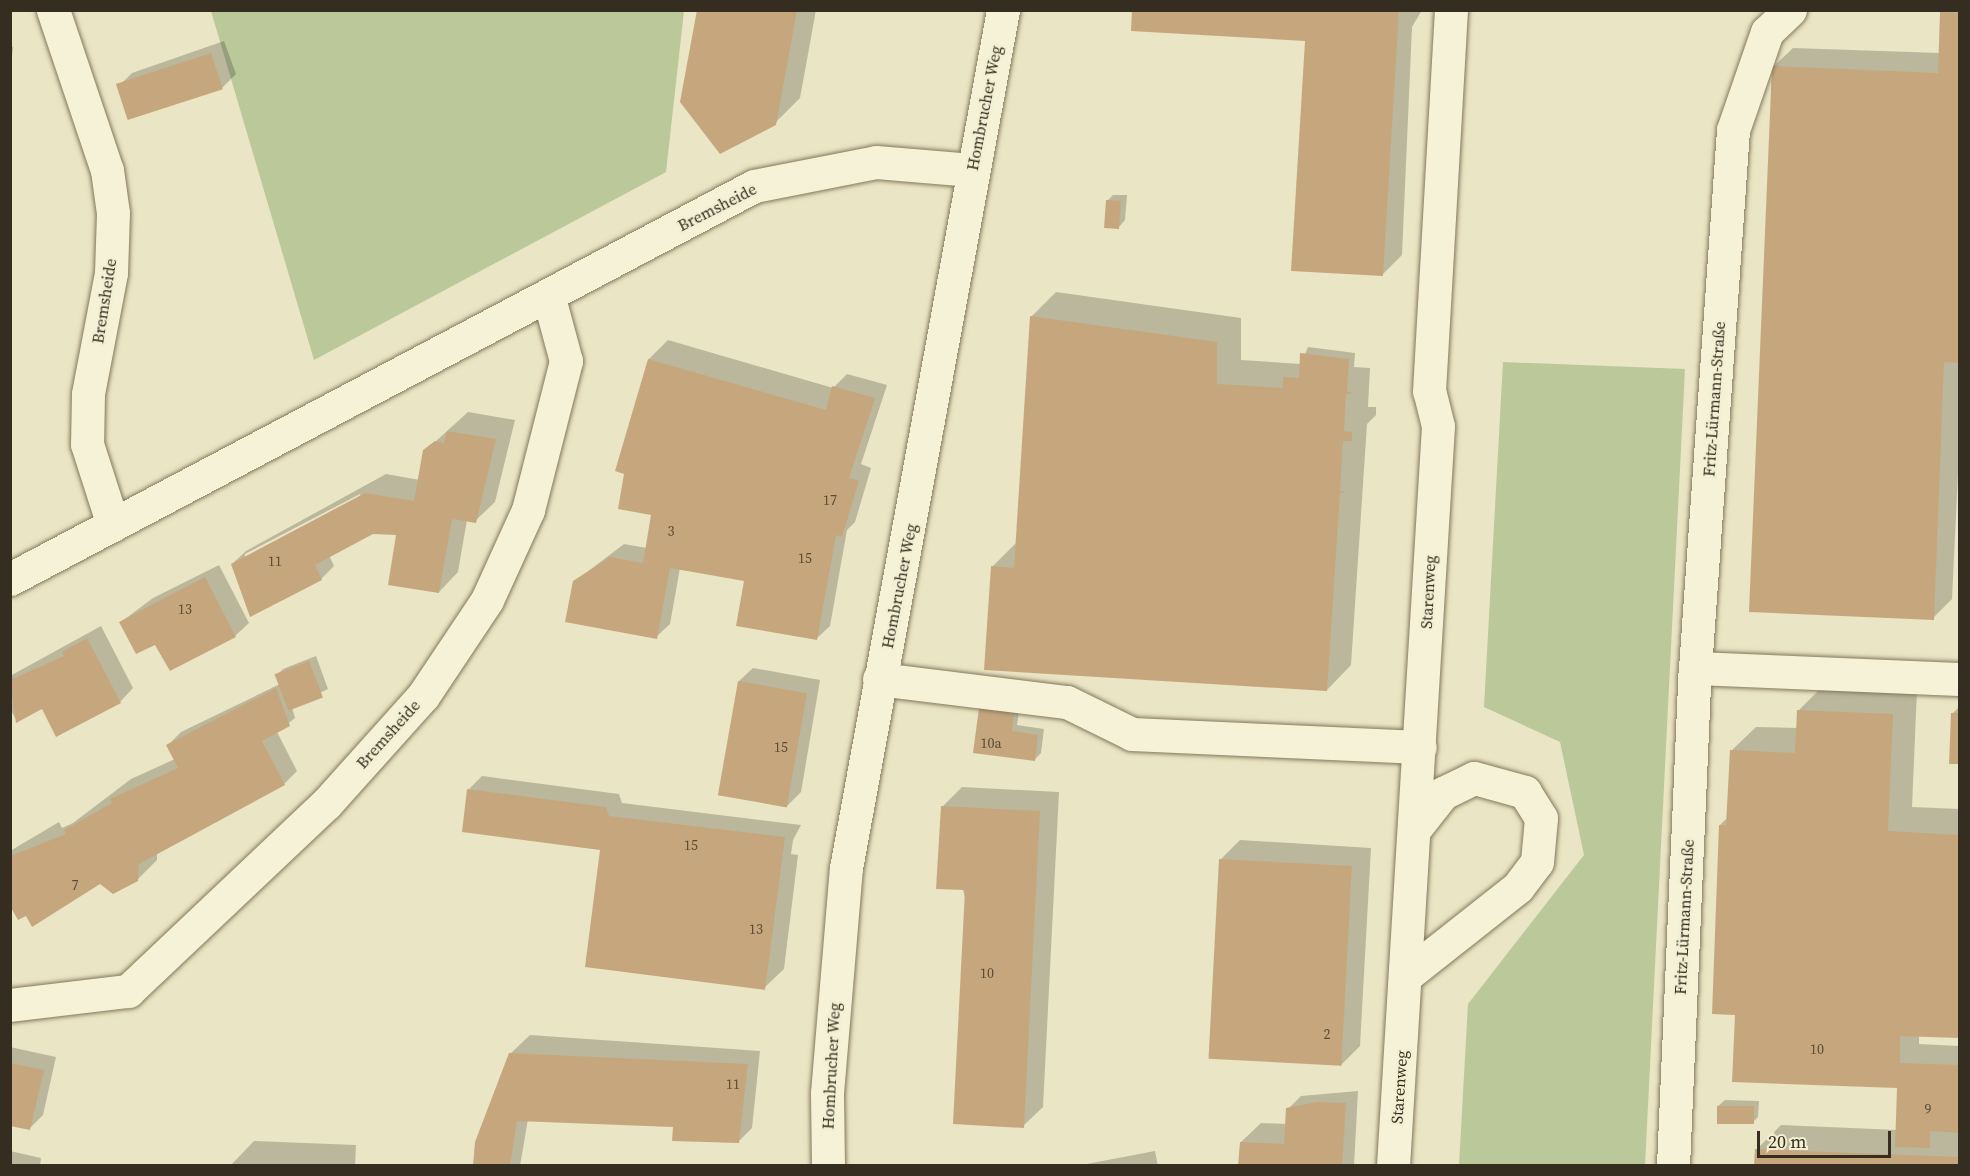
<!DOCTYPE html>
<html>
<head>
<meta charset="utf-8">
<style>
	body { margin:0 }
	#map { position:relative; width:1970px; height:1176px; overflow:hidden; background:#eae5c4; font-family:"Source Serif 4",serif }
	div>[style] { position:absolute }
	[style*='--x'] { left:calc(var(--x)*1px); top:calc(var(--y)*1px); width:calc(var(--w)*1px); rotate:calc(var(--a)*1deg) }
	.green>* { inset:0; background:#bbc899 }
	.shadow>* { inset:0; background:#0003 }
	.building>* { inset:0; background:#c6a77d; transform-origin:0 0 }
	.roads { filter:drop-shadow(0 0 2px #84785c) drop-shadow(0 0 2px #84785c) }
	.minor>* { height:33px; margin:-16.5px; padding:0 16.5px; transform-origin:16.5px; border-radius:16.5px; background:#f6f2d7 }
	span { translate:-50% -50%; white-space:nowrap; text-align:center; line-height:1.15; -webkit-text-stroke:5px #f3efd3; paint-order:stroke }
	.number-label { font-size:14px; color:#594c36 }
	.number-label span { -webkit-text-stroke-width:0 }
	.street-label { font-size:16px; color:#352d1f }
	.frame { position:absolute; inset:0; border:12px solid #352d1f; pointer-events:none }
	.scale { position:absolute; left:1757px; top:1131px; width:134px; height:27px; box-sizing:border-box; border:3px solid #352d1f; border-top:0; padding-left:8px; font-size:18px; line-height:21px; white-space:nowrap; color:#352d1f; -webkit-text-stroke:4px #f3efd3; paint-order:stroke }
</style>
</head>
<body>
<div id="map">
	<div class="green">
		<i style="clip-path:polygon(211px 11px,684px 11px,666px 172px,314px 360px)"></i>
		<i style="clip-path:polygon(1503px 362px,1685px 369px,1645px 1165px,1459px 1165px,1468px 1004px,1584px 855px,1560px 742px,1484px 707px)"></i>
	</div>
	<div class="shadow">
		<i style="clip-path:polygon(698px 10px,816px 10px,800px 98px,775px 123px)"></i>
		<i style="clip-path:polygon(1134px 10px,1422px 10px,1412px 27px,1402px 255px,1382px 275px,1310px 38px)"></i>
		<i style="clip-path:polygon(1960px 10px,1960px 432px,1952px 599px,1933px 618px,1773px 67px,1793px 48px,1940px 53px,1942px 12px)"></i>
		<i style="clip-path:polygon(224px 41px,236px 74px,222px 88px,119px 86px,132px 73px)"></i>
		<i style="clip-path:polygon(10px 47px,13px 47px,10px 74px)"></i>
		<i style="clip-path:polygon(1113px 195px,1127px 195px,1125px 220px,1119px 227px,1107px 201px)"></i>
		<i style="clip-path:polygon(1056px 292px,1241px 318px,1241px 360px,1301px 364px,1308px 347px,1355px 353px,1354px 367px,1370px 368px,1368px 407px,1376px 407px,1376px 415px,1367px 424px,1351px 665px,1327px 690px,992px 567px,1017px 542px,1032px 316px)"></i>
		<i style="clip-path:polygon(668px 340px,833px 388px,847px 374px,887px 385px,861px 464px,871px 468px,855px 522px,847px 530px,830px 626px,816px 639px,746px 580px,680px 568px,670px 624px,656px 637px,574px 582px,624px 544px,647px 548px,653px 513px,649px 359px)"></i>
		<i style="clip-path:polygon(10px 388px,12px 388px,10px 410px)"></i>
		<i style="clip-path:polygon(evenodd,468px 412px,515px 420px,495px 502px,475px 521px,467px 520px,458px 572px,439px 592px,398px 534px,371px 533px,329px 555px,334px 566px,321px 579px,232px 564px,246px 551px,386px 474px,420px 480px,425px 451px,468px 412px,360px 494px,361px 497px,245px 558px,245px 554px,360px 494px)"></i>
		<i style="clip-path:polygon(219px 565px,249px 623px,235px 636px,156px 642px,121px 622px,153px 598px)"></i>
		<i style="clip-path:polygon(101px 626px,133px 688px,120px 702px,42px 707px,17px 721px,10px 709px,10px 676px)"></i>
		<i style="clip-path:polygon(316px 656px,328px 689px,292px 707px,295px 718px,277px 732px,297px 771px,284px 784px,157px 852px,157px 860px,137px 880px,100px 883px,27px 914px,10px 904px,10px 851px,59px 822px,62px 828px,73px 823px,131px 779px,175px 759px,168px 745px,181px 732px,280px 684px,277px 675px,283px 669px)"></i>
		<i style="clip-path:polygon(753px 668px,820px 680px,801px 792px,787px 806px,739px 681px)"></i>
		<i style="clip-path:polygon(1823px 686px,1917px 690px,1912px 807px,1960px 809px,1960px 1036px,1919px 1035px,1919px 1044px,1960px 1046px,1960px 1166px,1756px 1166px,1756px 1150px,1781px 1125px,1897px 1130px,1898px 1087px,1737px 1016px,1720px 825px,1728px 817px,1731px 751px,1756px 727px,1798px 728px,1798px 711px)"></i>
		<i style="clip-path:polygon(987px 702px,1020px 706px,1017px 725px,1044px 729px,1041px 753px,1034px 760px,980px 708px)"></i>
		<i style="clip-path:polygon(1960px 706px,1960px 763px,1950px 762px,1952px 714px)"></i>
		<i style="clip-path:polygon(482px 776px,619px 794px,622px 803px,801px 825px,793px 840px,791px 854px,798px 855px,784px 969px,764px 988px,603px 849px,469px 789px)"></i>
		<i style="clip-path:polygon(962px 787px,1059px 792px,1043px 1107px,1023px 1126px,942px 807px)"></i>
		<i style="clip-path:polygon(1240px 840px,1371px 848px,1360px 1046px,1340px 1066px,1220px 860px)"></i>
		<i style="clip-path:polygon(530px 1035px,760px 1051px,752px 1128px,738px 1142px,674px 1126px,528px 1119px,520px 1166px,476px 1166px,510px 1054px)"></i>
		<i style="clip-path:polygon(10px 1047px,56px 1057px,43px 1115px,29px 1129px,10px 1124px)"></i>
		<i style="clip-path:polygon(1358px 1091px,1354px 1166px,1240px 1166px,1241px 1142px,1261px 1123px,1287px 1124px,1288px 1109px,1301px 1096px)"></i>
		<i style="clip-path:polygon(1725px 1100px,1759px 1101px,1758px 1117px,1752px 1123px,1718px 1106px)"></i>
		<i style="clip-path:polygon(254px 1141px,356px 1145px,355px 1166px,230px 1166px)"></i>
		<i style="clip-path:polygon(10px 1151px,41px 1158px,40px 1166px,10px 1166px)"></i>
		<i style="clip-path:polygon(1155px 1151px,1158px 1166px,1076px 1166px)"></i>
	</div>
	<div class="building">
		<i style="clip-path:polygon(697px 10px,797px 10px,776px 125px,720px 154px,680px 102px)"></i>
		<i style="clip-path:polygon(1132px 10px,1399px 10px,1383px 276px,1291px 271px,1305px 41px,1131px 31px)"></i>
		<i style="clip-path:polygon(1940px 12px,1959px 13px,1959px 363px,1944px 362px,1934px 620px,1749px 612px,1772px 66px,1938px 73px)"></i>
		<i style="left:211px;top:53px;width:38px;height:100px;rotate:72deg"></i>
		<i style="left:1106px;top:200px;width:15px;height:28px;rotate:4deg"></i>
		<i style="clip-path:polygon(1030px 316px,1217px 342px,1217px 384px,1283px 388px,1283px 377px,1299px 378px,1300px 353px,1349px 359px,1347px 391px,1353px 393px,1346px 394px,1344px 431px,1352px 432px,1352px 441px,1343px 441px,1340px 491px,1347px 492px,1340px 493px,1327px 691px,984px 670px,991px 566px,1014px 568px)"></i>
		<i style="clip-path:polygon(648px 359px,826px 410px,832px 386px,875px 398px,849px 478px,859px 481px,842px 537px,836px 535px,817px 640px,736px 626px,744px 581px,670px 568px,657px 639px,565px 622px,573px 581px,610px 557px,643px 563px,651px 515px,618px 509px,624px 474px,615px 471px)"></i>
		<i style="clip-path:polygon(447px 431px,496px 439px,476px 523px,452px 519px,439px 593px,388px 585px,396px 535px,373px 534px,315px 565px,322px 580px,250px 617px,231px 564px,365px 493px,414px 501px,423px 450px,435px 441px,444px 443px)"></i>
		<i style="clip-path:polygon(205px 577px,236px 637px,170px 671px,155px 645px,136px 654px,119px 622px)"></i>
		<i style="clip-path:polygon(87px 638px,121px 703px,56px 737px,42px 709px,16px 723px,10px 680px,64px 656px,62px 652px)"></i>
		<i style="left:309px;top:661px;width:39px;height:37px;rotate:69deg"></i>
		<i style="left:738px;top:681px;width:70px;height:116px;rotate:10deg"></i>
		<i style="clip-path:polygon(276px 688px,290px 726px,262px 741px,285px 785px,139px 864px,138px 881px,113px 894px,100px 884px,32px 927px,26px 916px,18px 920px,10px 906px,10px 856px,66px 834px,64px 830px,112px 803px,110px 799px,178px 768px,166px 745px)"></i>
		<i style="clip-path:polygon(979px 708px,1014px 712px,1012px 731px,1038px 735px,1035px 761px,973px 753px)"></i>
		<i style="clip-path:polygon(1797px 710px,1893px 714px,1888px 831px,1959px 835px,1959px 1038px,1900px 1036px,1900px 1063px,1959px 1065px,1959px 1133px,1930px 1131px,1930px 1148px,1895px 1147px,1897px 1088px,1732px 1082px,1735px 1015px,1712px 1014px,1719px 825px,1726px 825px,1730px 750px,1795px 753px)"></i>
		<i style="clip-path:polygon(1951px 713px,1959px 713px,1959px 764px,1949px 764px)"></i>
		<i style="clip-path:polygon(467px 789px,606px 807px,609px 816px,785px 837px,765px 990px,585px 967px,600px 850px,462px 832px)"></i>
		<i style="clip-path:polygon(941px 806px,1040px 811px,1024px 1128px,953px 1124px,965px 890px,936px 889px)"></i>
		<i style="left:1219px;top:859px;width:133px;height:200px;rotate:3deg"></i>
		<i style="clip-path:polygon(509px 1053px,748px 1064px,739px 1143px,672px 1141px,673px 1127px,517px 1121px,510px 1166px,473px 1166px,475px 1142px)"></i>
		<i style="clip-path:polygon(10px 1063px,44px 1070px,30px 1130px,10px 1126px)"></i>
		<i style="clip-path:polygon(1317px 1102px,1346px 1103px,1342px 1166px,1238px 1166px,1240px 1142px,1284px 1144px,1286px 1108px)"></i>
		<i style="left:1717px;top:1106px;width:37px;height:18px"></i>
		<i style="clip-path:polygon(1755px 1149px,1959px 1157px,1959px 1166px,1754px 1166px)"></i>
	</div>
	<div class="roads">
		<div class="minor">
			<i style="--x:53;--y:10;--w:169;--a:71.4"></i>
			<i style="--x:107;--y:170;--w:43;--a:82.1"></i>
			<i style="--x:113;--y:213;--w:60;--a:91.9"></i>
			<i style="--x:111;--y:273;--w:123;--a:100.8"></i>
			<i style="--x:88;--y:394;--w:50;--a:91.1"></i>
			<i style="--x:87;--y:444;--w:85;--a:72.2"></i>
			<i style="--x:10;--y:579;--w:841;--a:-27.84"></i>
			<i style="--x:754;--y:186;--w:124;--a:-11.1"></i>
			<i style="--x:876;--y:162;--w:96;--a:4.8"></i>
			<i style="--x:1695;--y:668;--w:265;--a:2.4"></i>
			<i style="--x:879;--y:679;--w:189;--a:7"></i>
			<i style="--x:1067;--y:702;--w:72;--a:26.2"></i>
			<i style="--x:1132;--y:734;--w:288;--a:2.6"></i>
			<i style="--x:1408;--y:974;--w:140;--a:-38.3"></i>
			<i style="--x:1518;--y:887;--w:31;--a:-53"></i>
			<i style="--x:1537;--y:862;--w:44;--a:-84.8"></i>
			<i style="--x:1541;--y:818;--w:31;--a:-122"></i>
			<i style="--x:1525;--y:792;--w:53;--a:-164.6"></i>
			<i style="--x:1474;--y:778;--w:34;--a:154"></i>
			<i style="--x:1443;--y:793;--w:42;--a:128.2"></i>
			<i style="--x:10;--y:1005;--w:119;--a:-6.8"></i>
			<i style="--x:128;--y:991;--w:272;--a:-43.4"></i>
			<i style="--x:326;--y:804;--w:145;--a:-48.1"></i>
			<i style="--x:423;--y:696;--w:115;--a:-56.3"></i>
			<i style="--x:487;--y:600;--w:99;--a:-65.5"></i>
			<i style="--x:528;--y:510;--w:154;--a:-75.7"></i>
			<i style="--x:566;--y:361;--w:65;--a:-105.1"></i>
			<i style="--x:828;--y:1166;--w:73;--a:-90.8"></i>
			<i style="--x:827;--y:1093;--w:226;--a:-85.2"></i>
			<i style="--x:846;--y:868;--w:872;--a:-79.63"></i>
			<i style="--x:1393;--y:1166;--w:741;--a:-86.52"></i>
			<i style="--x:1438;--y:426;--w:36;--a:-104"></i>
			<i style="--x:1429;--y:391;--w:382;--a:-86.7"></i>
			<i style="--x:1673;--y:1166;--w:498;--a:-87.5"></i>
			<i style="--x:1695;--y:668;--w:539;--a:-85.96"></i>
			<i style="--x:1733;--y:130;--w:104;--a:-70.9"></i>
			<i style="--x:1767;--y:32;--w:32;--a:-44"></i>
		</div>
	</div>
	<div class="number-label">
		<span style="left:830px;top:500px">17</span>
		<span style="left:671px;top:531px">3</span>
		<span style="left:805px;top:558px">15</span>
		<span style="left:275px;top:561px">11</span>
		<span style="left:185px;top:609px">13</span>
		<span style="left:991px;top:743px">10a</span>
		<span style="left:781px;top:747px">15</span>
		<span style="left:691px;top:845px">15</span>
		<span style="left:75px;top:885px">7</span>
		<span style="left:756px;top:929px">13</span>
		<span style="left:987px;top:973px">10</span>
		<span style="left:1327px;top:1034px">2</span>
		<span style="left:1817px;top:1049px">10</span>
		<span style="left:733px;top:1084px">11</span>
		<span style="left:1928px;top:1109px">9</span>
	</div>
	<div class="street-label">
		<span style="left:984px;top:108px;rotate:-79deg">Hombrucher Weg</span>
		<span style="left:717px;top:207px;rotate:-27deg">Bremsheide</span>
		<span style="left:104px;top:301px;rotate:-81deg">Bremsheide</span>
		<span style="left:1714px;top:399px;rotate:-86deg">Fritz-Lürmann-Straße</span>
		<span style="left:899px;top:586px;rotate:-79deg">Hombrucher Weg</span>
		<span style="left:1428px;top:592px;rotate:-87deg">Starenweg</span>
		<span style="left:388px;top:734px;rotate:-48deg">Bremsheide</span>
		<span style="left:1684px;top:917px;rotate:-87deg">Fritz-Lürmann-Straße</span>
		<span style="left:831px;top:1066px;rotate:-87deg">Hombrucher Weg</span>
		<span style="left:1399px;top:1087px;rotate:-86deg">Starenweg</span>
	</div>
	<div class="frame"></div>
	<div class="scale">20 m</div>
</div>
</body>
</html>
